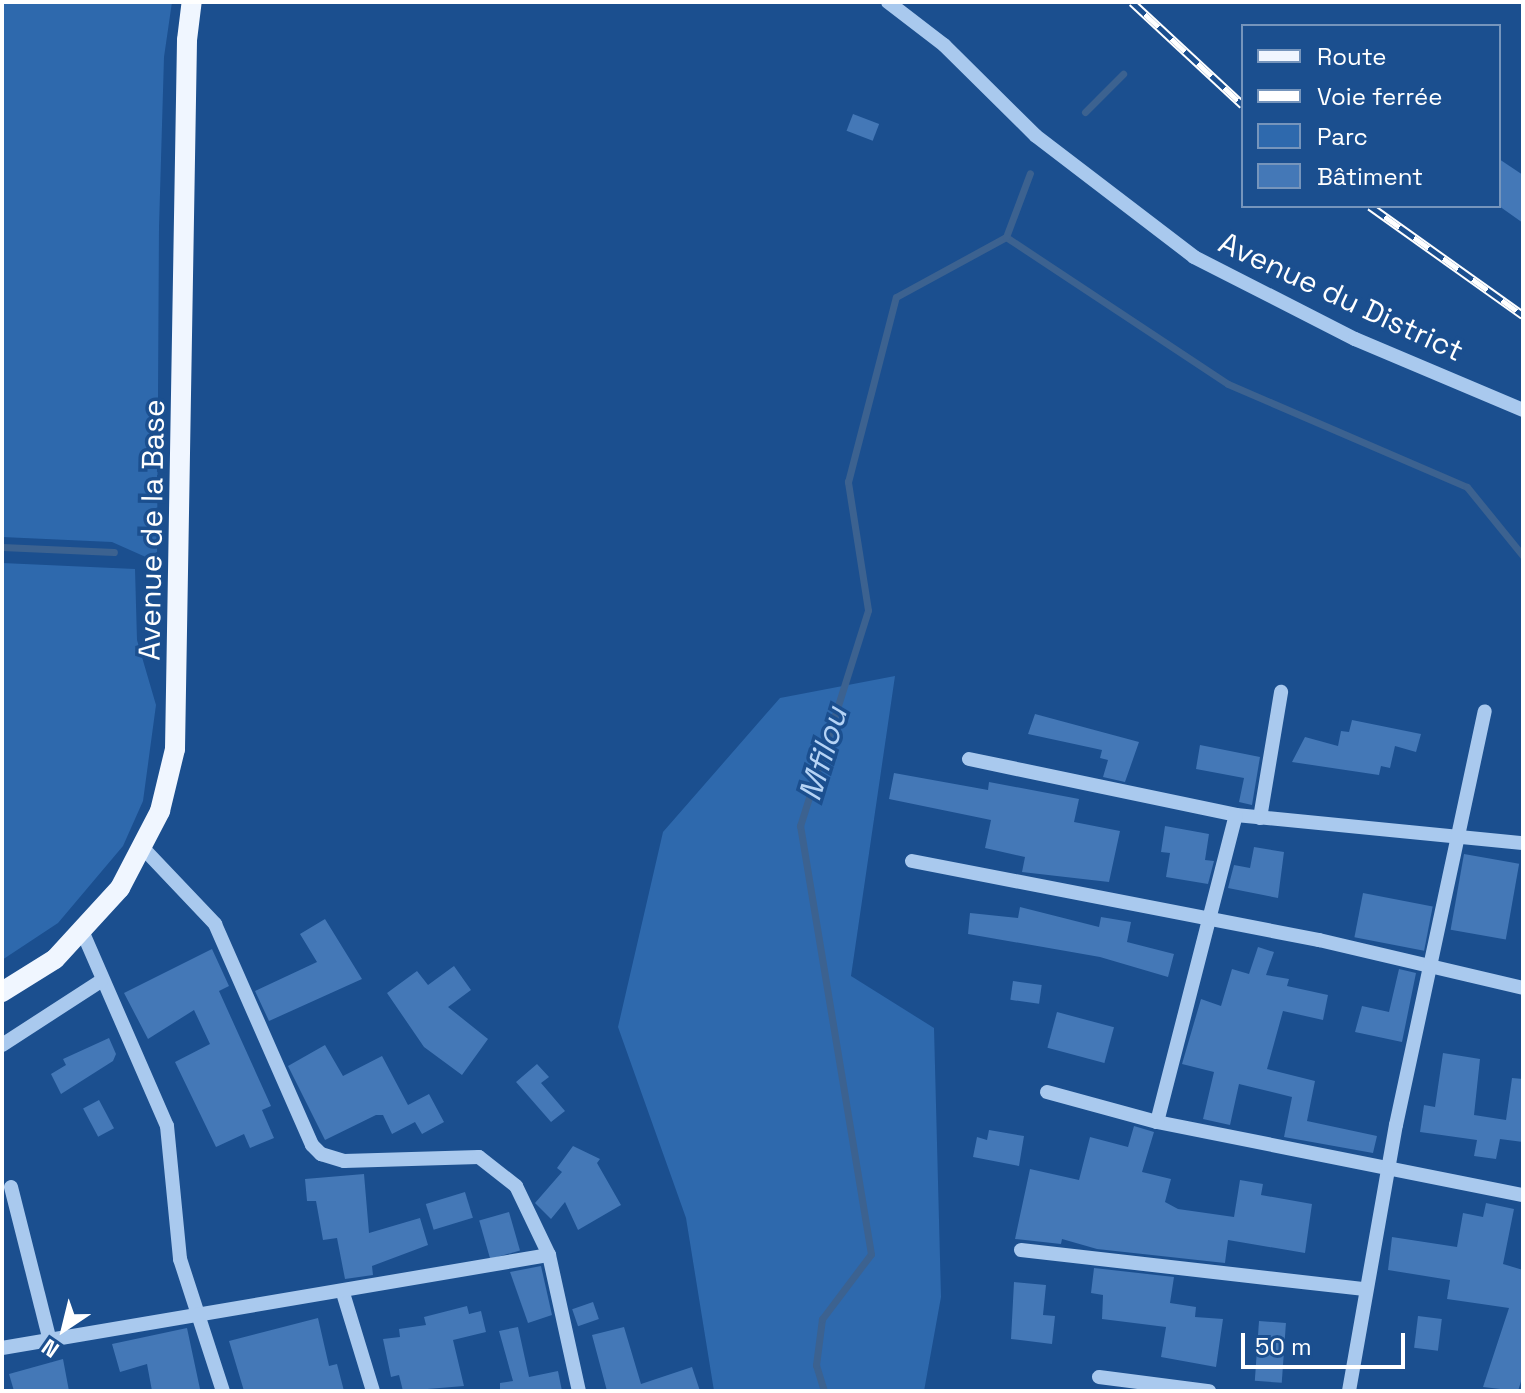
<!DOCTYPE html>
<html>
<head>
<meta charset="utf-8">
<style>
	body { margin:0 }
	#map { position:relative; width:1525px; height:1393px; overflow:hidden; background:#1b4f8f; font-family:"Space Grotesk",sans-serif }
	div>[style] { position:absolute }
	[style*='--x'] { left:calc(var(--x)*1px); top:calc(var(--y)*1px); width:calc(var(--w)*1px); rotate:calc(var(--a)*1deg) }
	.green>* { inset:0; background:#2e69ad }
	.stream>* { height:7px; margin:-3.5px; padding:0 3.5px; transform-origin:3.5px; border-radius:3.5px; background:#3c6290 }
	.building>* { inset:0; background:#4478b7; transform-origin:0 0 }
	.minor>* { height:14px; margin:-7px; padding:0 7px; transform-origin:7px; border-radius:7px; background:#a9c9ee }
	.major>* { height:20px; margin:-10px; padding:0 10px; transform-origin:10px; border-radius:10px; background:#f0f6ff }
	.rail>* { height:9px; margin-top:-4.5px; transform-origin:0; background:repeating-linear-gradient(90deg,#1b4f8f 0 18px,#fff 0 36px); box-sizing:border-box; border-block:2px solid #fff }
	span { translate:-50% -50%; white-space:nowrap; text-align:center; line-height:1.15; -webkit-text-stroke:7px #1b4f8f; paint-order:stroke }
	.street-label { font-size:30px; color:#fff }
	.water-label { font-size:32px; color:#b5d3f5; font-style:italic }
	.frame { position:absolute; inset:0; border:4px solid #fff; pointer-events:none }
	.legend { position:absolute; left:1241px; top:24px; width:260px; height:184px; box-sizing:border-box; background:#1b4f8f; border:2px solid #7695bc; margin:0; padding:10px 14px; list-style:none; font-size:24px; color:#fff }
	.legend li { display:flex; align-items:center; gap:16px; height:40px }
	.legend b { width:40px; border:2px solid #7695bc }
	.north { position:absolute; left:24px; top:1289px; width:80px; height:80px; -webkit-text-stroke:6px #1b4f8f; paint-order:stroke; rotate:215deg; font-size:22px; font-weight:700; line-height:32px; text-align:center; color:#fff }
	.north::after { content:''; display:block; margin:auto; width:28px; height:36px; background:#fff; clip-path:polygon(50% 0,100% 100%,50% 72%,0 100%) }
	.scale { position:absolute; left:1241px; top:1333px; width:164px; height:36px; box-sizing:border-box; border:4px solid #fff; border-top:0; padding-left:10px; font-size:24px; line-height:28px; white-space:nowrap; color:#fff; -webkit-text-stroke:6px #1b4f8f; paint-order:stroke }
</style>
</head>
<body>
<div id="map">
	<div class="green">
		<i style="clip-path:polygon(2px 2px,172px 2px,164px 57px,159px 227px,157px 562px,112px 542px,2px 537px)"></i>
		<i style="clip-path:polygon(2px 563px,135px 569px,137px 640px,156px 705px,143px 801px,123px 846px,58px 923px,2px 960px)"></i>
		<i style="clip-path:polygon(895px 676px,851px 976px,934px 1028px,941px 1297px,924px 1391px,714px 1391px,686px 1218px,618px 1027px,663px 832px,780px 698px)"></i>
	</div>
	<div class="stream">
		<i style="--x:1085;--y:112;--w:54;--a:-45"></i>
		<i style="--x:1006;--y:237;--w:266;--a:33.5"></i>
		<i style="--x:1228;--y:384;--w:260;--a:23.3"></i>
		<i style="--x:1467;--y:487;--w:89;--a:50.9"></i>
		<i style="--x:2;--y:547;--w:112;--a:2.6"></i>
		<i style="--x:824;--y:1391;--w:27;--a:-107"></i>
		<i style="--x:816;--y:1365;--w:46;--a:-82.6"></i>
		<i style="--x:822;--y:1319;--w:81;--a:-53"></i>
		<i style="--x:871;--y:1254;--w:434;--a:-99.4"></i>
		<i style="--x:800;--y:826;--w:226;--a:-72.5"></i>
		<i style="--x:868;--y:610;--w:130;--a:-98.9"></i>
		<i style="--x:848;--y:482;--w:191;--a:-75.5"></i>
		<i style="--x:896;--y:297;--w:125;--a:-28.6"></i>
		<i style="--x:1006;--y:237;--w:68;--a:-69.4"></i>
	</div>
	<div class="building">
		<i style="left:853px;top:114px;width:28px;height:18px;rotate:21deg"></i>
		<i style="clip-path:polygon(1499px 159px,1523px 175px,1523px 223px,1499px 206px)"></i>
		<i style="clip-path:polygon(1035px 714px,1139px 742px,1125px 782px,1103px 777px,1108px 760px,1100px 758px,1102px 750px,1028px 734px)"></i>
		<i style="clip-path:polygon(1352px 720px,1421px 734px,1416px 752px,1395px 746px,1390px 768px,1381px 766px,1379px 775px,1292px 762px,1305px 737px,1338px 746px,1341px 731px,1349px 732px)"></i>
		<i style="clip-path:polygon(1200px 745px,1260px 757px,1252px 805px,1239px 802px,1244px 778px,1196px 769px)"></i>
		<i style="clip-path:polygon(894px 773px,988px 790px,989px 782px,1079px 799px,1074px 822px,1120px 831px,1109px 882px,1022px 872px,1025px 857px,985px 848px,991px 820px,889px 799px)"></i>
		<i style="clip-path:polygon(1165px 826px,1209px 834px,1205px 860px,1214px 861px,1208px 884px,1166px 877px,1170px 853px,1161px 852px)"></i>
		<i style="clip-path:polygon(1254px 847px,1284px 852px,1278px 898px,1228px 888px,1234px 865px,1250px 868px)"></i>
		<i style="left:1464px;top:854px;width:56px;height:77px;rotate:10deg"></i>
		<i style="left:1363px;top:893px;width:71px;height:45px;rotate:11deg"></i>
		<i style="clip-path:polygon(1020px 907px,1099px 927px,1101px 917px,1131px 922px,1127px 942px,1174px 954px,1168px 977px,1100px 957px,968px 934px,970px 913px,1018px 918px)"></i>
		<i style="clip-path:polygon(325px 919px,362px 979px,269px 1021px,255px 991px,317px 962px,300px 934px)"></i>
		<i style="clip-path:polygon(1258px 947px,1274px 952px,1266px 975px,1289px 979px,1287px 986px,1328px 995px,1323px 1020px,1283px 1011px,1267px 1069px,1315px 1081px,1307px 1121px,1377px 1136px,1373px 1153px,1284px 1137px,1292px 1097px,1239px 1084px,1230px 1125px,1203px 1119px,1214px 1072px,1182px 1064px,1201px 999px,1221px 1006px,1232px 969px,1249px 974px)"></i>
		<i style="clip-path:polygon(212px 949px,229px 986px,219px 991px,271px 1106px,262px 1110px,274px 1138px,250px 1148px,244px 1134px,216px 1147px,175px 1062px,210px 1044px,194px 1010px,148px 1039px,124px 993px)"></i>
		<i style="clip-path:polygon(454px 966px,471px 990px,448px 1007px,488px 1039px,462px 1075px,424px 1047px,387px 993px,417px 971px,428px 985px)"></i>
		<i style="clip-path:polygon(1399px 969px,1416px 973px,1402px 1042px,1355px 1032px,1362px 1006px,1389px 1012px)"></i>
		<i style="left:1013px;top:981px;width:29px;height:19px;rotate:8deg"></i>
		<i style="left:1057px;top:1012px;width:59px;height:37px;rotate:15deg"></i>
		<i style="clip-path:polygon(109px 1038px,116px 1054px,113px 1061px,61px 1094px,51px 1074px,66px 1065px,63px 1059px)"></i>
		<i style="clip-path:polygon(325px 1045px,343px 1076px,382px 1056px,408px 1105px,429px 1094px,444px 1122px,422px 1134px,415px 1122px,392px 1134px,383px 1115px,376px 1115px,325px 1140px,288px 1066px)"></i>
		<i style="clip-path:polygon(1443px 1053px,1480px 1059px,1474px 1115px,1506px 1120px,1512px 1078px,1523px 1079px,1523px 1142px,1500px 1139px,1496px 1159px,1474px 1156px,1477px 1140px,1420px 1132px,1424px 1105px,1435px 1107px)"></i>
		<i style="clip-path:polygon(537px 1064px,549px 1077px,541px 1083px,565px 1111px,551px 1122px,516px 1082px)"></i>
		<i style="left:99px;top:1100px;width:32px;height:18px;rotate:62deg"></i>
		<i style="clip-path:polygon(1134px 1126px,1154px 1132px,1142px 1172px,1171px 1179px,1165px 1202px,1178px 1209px,1234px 1217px,1240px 1180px,1263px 1184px,1261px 1195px,1312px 1204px,1305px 1253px,1228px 1240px,1225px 1263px,1097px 1249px,1062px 1239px,1061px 1244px,1015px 1239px,1030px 1169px,1079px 1180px,1090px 1137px,1128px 1147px)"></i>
		<i style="clip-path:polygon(989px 1130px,1024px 1136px,1019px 1166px,973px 1157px,977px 1137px,987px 1140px)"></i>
		<i style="clip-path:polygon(573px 1146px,600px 1159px,597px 1163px,621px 1205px,578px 1230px,565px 1202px,551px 1219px,535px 1203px,562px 1172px,557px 1168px)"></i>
		<i style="clip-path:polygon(364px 1174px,369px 1233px,420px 1218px,428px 1245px,372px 1266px,373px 1275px,345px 1279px,337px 1238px,323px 1240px,316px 1201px,307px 1201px,305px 1179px)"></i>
		<i style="left:465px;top:1192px;width:27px;height:41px;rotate:73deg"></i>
		<i style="clip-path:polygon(1486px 1203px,1514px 1209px,1503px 1264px,1523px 1270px,1523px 1375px,1518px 1391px,1483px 1387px,1509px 1308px,1447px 1299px,1450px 1280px,1388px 1270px,1392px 1237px,1457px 1247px,1463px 1213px,1483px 1217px)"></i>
		<i style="left:509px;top:1212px;width:40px;height:31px;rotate:74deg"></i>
		<i style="clip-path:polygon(541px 1266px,552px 1315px,528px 1323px,510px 1272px)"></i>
		<i style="clip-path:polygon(1094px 1268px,1174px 1277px,1170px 1303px,1196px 1307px,1195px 1317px,1223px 1319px,1216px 1367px,1161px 1357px,1166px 1327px,1102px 1319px,1103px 1295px,1091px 1293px)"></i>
		<i style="clip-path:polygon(1014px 1282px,1046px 1285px,1043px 1315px,1055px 1316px,1052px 1344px,1011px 1339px)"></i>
		<i style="left:593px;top:1302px;width:18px;height:22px;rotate:71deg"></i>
		<i style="clip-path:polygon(467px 1306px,469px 1314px,481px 1311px,486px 1332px,453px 1340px,464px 1386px,403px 1391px,399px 1375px,391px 1377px,383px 1339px,400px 1337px,399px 1329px,426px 1325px,424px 1317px)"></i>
		<i style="left:1418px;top:1316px;width:24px;height:32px;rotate:7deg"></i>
		<i style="clip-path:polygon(318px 1318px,329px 1366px,337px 1364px,344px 1391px,244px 1391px,229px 1341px)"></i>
		<i style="left:1259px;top:1321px;width:27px;height:60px;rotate:4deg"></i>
		<i style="clip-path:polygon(518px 1327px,529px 1377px,558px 1371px,562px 1391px,500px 1391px,500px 1383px,513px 1381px,499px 1331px)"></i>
		<i style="clip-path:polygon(624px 1327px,641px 1384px,692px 1367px,700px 1391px,607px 1391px,592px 1335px)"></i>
		<i style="clip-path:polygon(187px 1328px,200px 1389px,152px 1391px,147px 1364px,120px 1372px,112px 1344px)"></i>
		<i style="clip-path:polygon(63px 1359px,69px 1391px,14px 1391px,9px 1374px)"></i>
	</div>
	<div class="minor">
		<i style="--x:888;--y:2;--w:71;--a:37.5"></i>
		<i style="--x:944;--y:45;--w:129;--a:44.7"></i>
		<i style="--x:1036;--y:136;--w:199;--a:37.4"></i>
		<i style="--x:1194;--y:257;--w:181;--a:27"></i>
		<i style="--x:1355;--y:339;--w:182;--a:22.9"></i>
		<i style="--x:969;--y:759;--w:273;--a:11.8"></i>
		<i style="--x:1236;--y:815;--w:288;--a:5.6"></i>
		<i style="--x:1260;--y:818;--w:128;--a:-80.5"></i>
		<i style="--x:143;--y:848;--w:105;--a:46.5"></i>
		<i style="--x:215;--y:924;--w:241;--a:66.3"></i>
		<i style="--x:312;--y:1145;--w:13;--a:45"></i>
		<i style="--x:321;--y:1154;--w:24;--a:17"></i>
		<i style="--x:344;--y:1161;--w:135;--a:-1.7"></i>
		<i style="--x:479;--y:1157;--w:47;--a:38.1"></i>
		<i style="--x:516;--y:1186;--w:76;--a:64.4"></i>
		<i style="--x:549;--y:1255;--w:139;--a:77.6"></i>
		<i style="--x:912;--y:861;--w:415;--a:11"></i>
		<i style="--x:1319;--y:940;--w:210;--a:13.2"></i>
		<i style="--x:83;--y:933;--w:210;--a:66.5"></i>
		<i style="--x:167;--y:1126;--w:134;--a:84.4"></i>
		<i style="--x:180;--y:1259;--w:139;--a:72"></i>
		<i style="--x:2;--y:1045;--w:118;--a:-32.9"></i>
		<i style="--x:1047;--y:1092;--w:114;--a:15.3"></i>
		<i style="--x:1157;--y:1122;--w:373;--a:11.3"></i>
		<i style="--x:1157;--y:1122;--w:317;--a:-75.6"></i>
		<i style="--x:11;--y:1187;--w:159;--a:75.8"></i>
		<i style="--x:1021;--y:1250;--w:346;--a:6.5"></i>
		<i style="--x:343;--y:1293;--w:102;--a:73"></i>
		<i style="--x:2;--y:1348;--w:555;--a:-9.65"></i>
		<i style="--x:1099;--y:1377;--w:111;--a:7.3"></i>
		<i style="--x:1349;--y:1391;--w:270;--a:-80"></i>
		<i style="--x:1396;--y:1125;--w:423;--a:-77.9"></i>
	</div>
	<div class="major">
		<i style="--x:2;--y:992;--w:62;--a:-31.9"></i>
		<i style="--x:55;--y:959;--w:96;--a:-47.5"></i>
		<i style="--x:120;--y:888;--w:87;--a:-62.5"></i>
		<i style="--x:160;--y:811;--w:64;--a:-76.4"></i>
		<i style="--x:175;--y:749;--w:709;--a:-89.03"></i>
		<i style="--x:187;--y:40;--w:38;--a:-83"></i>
	</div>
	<div class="rail">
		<i style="--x:1132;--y:2;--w:151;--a:42.9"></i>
		<i style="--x:1370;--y:206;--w:188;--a:35.5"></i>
	</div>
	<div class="street-label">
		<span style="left:1341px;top:297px;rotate:25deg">Avenue du District</span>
		<span style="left:152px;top:530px;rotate:-89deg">Avenue de la Base</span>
	</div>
	<div class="water-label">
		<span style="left:823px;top:754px;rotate:-73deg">Mfilou</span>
	</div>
	<div class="frame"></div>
	<ul class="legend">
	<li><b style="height:10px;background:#f0f6ff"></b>Route</li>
	<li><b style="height:10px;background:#fff"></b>Voie ferrée</li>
	<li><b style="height:22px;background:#2e69ad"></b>Parc</li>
	<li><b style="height:22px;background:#4478b7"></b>Bâtiment</li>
	</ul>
	<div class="north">N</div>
	<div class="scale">50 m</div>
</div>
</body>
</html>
